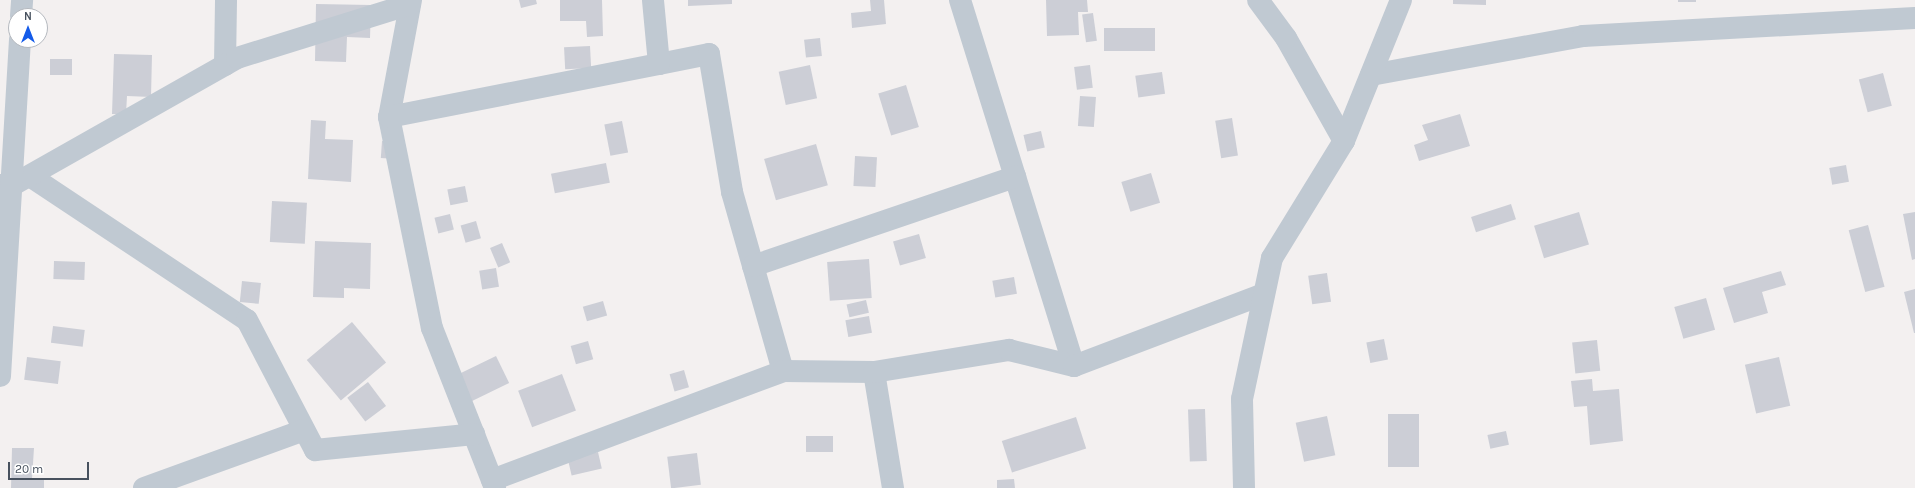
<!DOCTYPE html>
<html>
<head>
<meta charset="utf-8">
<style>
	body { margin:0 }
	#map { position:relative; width:1915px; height:488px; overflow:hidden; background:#f3f0f0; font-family:Karla,sans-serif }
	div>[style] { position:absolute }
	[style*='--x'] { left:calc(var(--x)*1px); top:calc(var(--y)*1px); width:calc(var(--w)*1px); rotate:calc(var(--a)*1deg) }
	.building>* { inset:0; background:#ccced6; transform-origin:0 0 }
	.street>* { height:22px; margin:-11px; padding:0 11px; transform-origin:11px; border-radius:11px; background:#c0c9d2 }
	span { translate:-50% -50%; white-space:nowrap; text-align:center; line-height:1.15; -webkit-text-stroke:3.5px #fff; paint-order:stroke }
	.north { position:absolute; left:8px; top:8px; width:40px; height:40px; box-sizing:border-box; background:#fff; border:1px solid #b5b9bf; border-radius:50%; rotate:0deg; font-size:11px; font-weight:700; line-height:16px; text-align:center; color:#47515e }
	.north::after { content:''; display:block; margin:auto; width:14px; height:18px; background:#145be9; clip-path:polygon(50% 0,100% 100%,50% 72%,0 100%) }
	.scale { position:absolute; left:8px; top:462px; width:81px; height:18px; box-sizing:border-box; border:2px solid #47515e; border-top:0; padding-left:5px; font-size:12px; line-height:14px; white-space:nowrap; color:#47515e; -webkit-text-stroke:3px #fff; paint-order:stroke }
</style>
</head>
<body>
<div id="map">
	<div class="building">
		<i style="clip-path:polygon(519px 0,536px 0,537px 4px,521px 8px)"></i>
		<i style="clip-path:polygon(560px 0,602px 0,603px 36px,587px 37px,586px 21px,560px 21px)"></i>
		<i style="clip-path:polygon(688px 0,732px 0,732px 4px,688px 6px)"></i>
		<i style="clip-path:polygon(870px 0,884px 0,886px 24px,852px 28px,851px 13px,871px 11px)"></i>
		<i style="clip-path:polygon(1046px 0,1087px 0,1088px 12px,1078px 12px,1079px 35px,1047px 36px)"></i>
		<i style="clip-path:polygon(1453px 0,1486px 0,1486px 5px,1453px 4px)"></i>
		<i style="left:1678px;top:0;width:18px;height:2px"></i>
		<i style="clip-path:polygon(316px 4px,371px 5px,370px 38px,347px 37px,346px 62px,315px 61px)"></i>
		<i style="left:1093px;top:13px;width:28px;height:11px;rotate:82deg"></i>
		<i style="left:1155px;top:28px;width:23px;height:51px;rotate:90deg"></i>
		<i style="left:820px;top:38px;width:18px;height:16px;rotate:84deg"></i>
		<i style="left:590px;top:46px;width:22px;height:26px;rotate:87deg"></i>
		<i style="clip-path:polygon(114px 54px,152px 55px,151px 97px,127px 96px,126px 114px,112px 114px)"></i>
		<i style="left:50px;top:59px;width:22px;height:16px"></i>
		<i style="left:810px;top:65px;width:34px;height:32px;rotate:78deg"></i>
		<i style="left:1090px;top:65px;width:23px;height:16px;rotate:83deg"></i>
		<i style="left:1162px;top:72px;width:22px;height:27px;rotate:82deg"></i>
		<i style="left:1883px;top:73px;width:34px;height:25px;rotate:75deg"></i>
		<i style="left:906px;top:85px;width:44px;height:29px;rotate:73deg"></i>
		<i style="left:1080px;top:96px;width:16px;height:30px;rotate:4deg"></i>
		<i style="clip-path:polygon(1460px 114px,1470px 146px,1419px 161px,1414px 145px,1428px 140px,1422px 125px)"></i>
		<i style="left:1232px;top:118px;width:38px;height:17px;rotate:81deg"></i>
		<i style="clip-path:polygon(311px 120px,326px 121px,325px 139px,353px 140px,351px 182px,308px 179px)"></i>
		<i style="left:622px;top:121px;width:32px;height:18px;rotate:79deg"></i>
		<i style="left:1041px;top:131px;width:17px;height:18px;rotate:77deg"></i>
		<i style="left:382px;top:141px;width:15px;height:17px;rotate:4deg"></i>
		<i style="left:816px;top:144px;width:43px;height:54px;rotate:74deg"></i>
		<i style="left:855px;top:156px;width:22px;height:30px;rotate:3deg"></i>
		<i style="left:606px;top:163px;width:20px;height:56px;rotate:79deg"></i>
		<i style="left:1846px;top:165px;width:17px;height:17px;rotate:80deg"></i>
		<i style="left:1151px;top:173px;width:31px;height:31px;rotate:73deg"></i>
		<i style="left:465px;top:186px;width:16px;height:18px;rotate:79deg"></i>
		<i style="left:272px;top:201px;width:35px;height:41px;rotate:3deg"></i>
		<i style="left:1511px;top:204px;width:16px;height:42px;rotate:72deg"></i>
		<i style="left:1579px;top:212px;width:34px;height:47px;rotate:73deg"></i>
		<i style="clip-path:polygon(1915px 212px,1915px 259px,1912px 260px,1903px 214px)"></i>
		<i style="left:450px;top:214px;width:16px;height:16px;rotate:76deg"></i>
		<i style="left:476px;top:221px;width:18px;height:16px;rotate:74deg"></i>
		<i style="left:1868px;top:225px;width:64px;height:20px;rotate:75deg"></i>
		<i style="left:919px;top:234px;width:25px;height:27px;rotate:74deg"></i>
		<i style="clip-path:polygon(315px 241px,371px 243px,370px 289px,344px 288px,344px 298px,313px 297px)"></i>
		<i style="left:502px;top:243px;width:21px;height:13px;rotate:67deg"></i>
		<i style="left:869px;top:259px;width:39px;height:42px;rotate:86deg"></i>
		<i style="left:54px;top:261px;width:31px;height:18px;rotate:2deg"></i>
		<i style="left:496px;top:268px;width:19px;height:17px;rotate:81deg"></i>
		<i style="clip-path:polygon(1781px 271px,1786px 285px,1762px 292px,1768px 313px,1734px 323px,1723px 288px)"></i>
		<i style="left:1327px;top:273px;width:29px;height:19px;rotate:82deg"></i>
		<i style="left:1014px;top:277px;width:17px;height:22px;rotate:80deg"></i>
		<i style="left:242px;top:281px;width:19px;height:21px;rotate:6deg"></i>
		<i style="clip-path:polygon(1915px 289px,1915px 333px,1914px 333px,1904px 292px)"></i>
		<i style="left:1706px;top:298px;width:33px;height:33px;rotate:74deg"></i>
		<i style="left:866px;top:300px;width:13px;height:20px;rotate:77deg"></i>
		<i style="left:603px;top:301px;width:15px;height:21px;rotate:74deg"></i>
		<i style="left:869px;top:316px;width:17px;height:24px;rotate:80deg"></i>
		<i style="left:352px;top:322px;width:53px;height:59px;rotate:50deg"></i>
		<i style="left:53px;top:326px;width:32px;height:17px;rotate:7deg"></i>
		<i style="left:1384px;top:339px;width:21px;height:18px;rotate:79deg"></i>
		<i style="left:1597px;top:340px;width:31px;height:25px;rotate:84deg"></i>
		<i style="left:588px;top:341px;width:19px;height:18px;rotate:74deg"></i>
		<i style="left:496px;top:356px;width:30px;height:43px;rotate:64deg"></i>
		<i style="left:27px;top:357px;width:34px;height:23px;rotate:7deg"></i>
		<i style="left:1779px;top:357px;width:50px;height:35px;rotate:77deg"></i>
		<i style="left:684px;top:370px;width:18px;height:15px;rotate:74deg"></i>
		<i style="left:562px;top:374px;width:39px;height:47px;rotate:69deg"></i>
		<i style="clip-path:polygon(1592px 379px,1593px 391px,1619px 389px,1623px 441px,1590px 445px,1587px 406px,1574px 407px,1571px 381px)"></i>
		<i style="left:368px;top:382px;width:30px;height:26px;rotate:53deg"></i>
		<i style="left:1205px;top:409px;width:52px;height:17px;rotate:88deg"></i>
		<i style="left:1388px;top:414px;width:31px;height:53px"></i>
		<i style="left:1327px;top:416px;width:40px;height:32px;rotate:78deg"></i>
		<i style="left:1076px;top:417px;width:33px;height:78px;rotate:72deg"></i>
		<i style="left:1506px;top:431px;width:14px;height:19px;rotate:78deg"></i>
		<i style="left:833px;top:436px;width:16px;height:27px;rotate:90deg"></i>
		<i style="clip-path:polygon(12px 448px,34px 448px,32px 479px,44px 480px,44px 488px,11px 488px)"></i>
		<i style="left:598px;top:452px;width:17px;height:31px;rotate:77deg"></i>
		<i style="left:697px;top:453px;width:32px;height:30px;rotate:83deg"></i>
		<i style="clip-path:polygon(1014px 479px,1015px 488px,997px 488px,997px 480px)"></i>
	</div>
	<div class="street">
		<i style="--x:411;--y:0;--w:119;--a:100.6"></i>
		<i style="--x:389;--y:117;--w:215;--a:78.5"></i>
		<i style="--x:432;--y:328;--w:172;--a:68.5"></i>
		<i style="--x:960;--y:0;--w:383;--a:72.7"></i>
		<i style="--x:21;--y:16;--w:16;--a:-86"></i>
		<i style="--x:659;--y:64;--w:51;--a:-11.3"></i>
		<i style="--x:709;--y:54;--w:140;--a:80.5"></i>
		<i style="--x:732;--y:192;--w:186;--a:74.1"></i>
		<i style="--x:225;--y:65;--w:65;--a:-89.1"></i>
		<i style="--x:1371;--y:75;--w:216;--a:-10.4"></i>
		<i style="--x:1583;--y:36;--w:332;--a:-3.1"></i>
		<i style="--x:389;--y:117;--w:275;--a:-11.1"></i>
		<i style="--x:659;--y:64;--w:64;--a:-95.4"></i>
		<i style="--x:1344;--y:141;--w:152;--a:-68"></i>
		<i style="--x:30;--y:176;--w:260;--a:33.6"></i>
		<i style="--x:247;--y:320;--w:147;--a:62.4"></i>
		<i style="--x:315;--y:450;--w:160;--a:-5.7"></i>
		<i style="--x:0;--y:185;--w:11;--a:5"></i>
		<i style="--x:11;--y:186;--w:260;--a:-29.5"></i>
		<i style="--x:237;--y:58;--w:181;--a:-17.3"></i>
		<i style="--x:753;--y:266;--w:277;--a:-18.8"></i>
		<i style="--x:874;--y:372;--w:118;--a:80.7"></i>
		<i style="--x:0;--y:376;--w:337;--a:-86.6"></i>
		<i style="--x:492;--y:480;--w:311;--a:-20.5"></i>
		<i style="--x:783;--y:371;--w:91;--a:0.6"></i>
		<i style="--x:874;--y:372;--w:137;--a:-9.3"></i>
		<i style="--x:1009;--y:350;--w:67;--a:13.8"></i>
		<i style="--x:1074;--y:366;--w:203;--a:-20.8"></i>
		<i style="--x:144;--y:488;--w:170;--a:-19.9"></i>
		<i style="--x:1244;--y:488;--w:89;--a:-91.3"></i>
		<i style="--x:1242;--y:399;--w:144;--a:-78"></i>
		<i style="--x:1272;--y:258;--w:137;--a:-58.4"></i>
		<i style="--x:1344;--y:141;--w:118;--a:-119.4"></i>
		<i style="--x:1286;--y:38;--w:47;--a:-126.4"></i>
	</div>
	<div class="north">N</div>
	<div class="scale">20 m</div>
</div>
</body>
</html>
